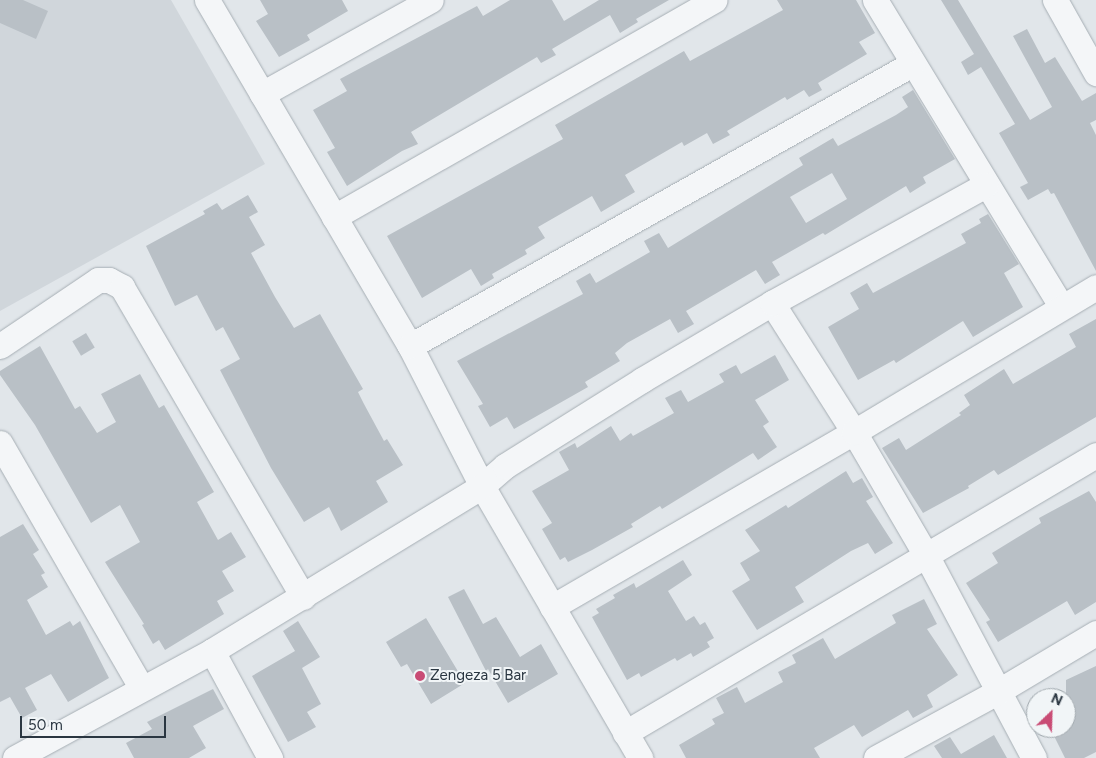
<!DOCTYPE html>
<html>
<head>
<meta charset="utf-8">
<style>
	body { margin:0 }
	#map { position:relative; width:1096px; height:758px; overflow:hidden; background:#e1e6ea; font-family:Figtree,sans-serif }
	div>[style] { position:absolute }
	[style*='--x'] { left:calc(var(--x)*1px); top:calc(var(--y)*1px); width:calc(var(--w)*1px); rotate:calc(var(--a)*1deg) }
	.built>* { inset:0; background:#d0d6db }
	.building>* { inset:0; background:#b9c0c6; transform-origin:0 0 }
	.roads { filter:drop-shadow(0 0 1px #a6aeb4) drop-shadow(0 0 1px #a6aeb4) }
	.minor>* { height:25px; margin:-12.5px; padding:0 12.5px; transform-origin:12.5px; border-radius:12.5px; background:#f4f6f8 }
	.dots>* { width:14px; height:14px; translate:-50% -50%; box-sizing:border-box; border:2px solid #f1f5f7; border-radius:50% }
	span { translate:-50% -50%; white-space:nowrap; text-align:center; line-height:1.15; -webkit-text-stroke:4px #f1f5f7; paint-order:stroke }
	.poi-label { font-size:15px; color:#2a3641 }
	.left { translate:0 -50%; text-align:left }
	.north { position:absolute; left:1026px; top:688px; width:50px; height:50px; box-sizing:border-box; background:#f1f5f7; border:1px solid #a1a9ae; border-radius:50%; rotate:24deg; font-size:14px; font-weight:700; line-height:20px; text-align:center; color:#2a3641 }
	.north::after { content:''; display:block; margin:auto; width:18px; height:22px; background:#c94c75; clip-path:polygon(50% 0,100% 100%,50% 72%,0 100%) }
	.scale { position:absolute; left:20px; top:716px; width:146px; height:22px; box-sizing:border-box; border:2px solid #2a3641; border-top:0; padding-left:6px; font-size:15px; line-height:18px; white-space:nowrap; color:#2a3641; -webkit-text-stroke:4px #f1f5f7; paint-order:stroke }
</style>
</head>
<body>
<div id="map">
	<div class="built">
		<i style="clip-path:polygon(0 0,171px 0,265px 164px,0 311px)"></i>
	</div>
	<div class="building">
		<i style="clip-path:polygon(0 0,23px 0,48px 11px,36px 39px,0 23px)"></i>
		<i style="clip-path:polygon(260px 0,342px 0,348px 11px,307px 35px,310px 40px,279px 57px,256px 21px,268px 14px)"></i>
		<i style="clip-path:polygon(510px 0,552px 0,564px 21px,599px 0,669px 0,636px 19px,638px 22px,620px 33px,610px 15px,552px 49px,556px 55px,541px 63px,537px 57px,411px 132px,418px 144px,402px 151px,347px 186px,327px 152px,335px 148px,313px 110px,347px 91px,340px 79px,477px 6px,483px 16px)"></i>
		<i style="clip-path:polygon(777px 0,856px 0,875px 33px,859px 42px,867px 54px,818px 83px,822px 90px,809px 97px,804px 90px,787px 100px,785px 97px,727px 131px,730px 135px,713px 144px,707px 133px,684px 146px,682px 142px,625px 175px,635px 192px,601px 212px,592px 196px,538px 227px,545px 238px,525px 250px,527px 254px,492px 274px,494px 278px,481px 286px,471px 269px,422px 298px,387px 236px,563px 139px,555px 125px,684px 51px,690px 61px,783px 10px)"></i>
		<i style="clip-path:polygon(941px 0,958px 0,1030px 120px,1052px 107px,1013px 36px,1027px 29px,1045px 63px,1055px 57px,1082px 101px,1096px 93px,1096px 120px,1090px 123px,1096px 135px,1096px 271px,1054px 193px,1051px 194px,1048px 189px,1028px 200px,1020px 187px,1028px 183px,999px 133px,1015px 124px,981px 67px,968px 75px,961px 62px,974px 54px)"></i>
		<i style="clip-path:polygon(evenodd,913px 90px,955px 159px,923px 177px,926px 183px,910px 193px,906px 186px,825px 235px,823px 233px,772px 262px,780px 275px,765px 284px,756px 270px,686px 311px,694px 324px,678px 333px,670px 319px,627px 343px,615px 353px,620px 361px,585px 382px,588px 387px,514px 429px,507px 417px,490px 427px,478px 406px,483px 404px,457px 361px,583px 294px,576px 281px,590px 273px,596px 283px,650px 252px,644px 241px,659px 233px,668px 248px,803px 165px,799px 158px,833px 138px,838px 146px,896px 115px,908px 107px,902px 97px,913px 90px,832px 173px,847px 199px,806px 223px,790px 197px,832px 173px)"></i>
		<i style="clip-path:polygon(248px 195px,258px 212px,249px 217px,265px 245px,251px 253px,275px 297px,294px 328px,320px 314px,363px 389px,358px 392px,364px 404px,384px 441px,387px 439px,403px 465px,376px 481px,388px 502px,341px 531px,329px 507px,304px 522px,271px 468px,220px 370px,240px 359px,223px 327px,216px 331px,197px 295px,175px 306px,146px 246px,205px 214px,203px 211px,217px 203px,222px 210px)"></i>
		<i style="clip-path:polygon(988px 214px,1019px 264px,1004px 273px,1023px 307px,973px 337px,963px 321px,896px 363px,894px 360px,858px 380px,828px 327px,859px 309px,850px 293px,867px 283px,873px 293px,966px 243px,961px 234px,981px 223px,979px 219px)"></i>
		<i style="clip-path:polygon(1096px 319px,1096px 417px,998px 475px,994px 470px,968px 486px,969px 488px,923px 513px,882px 448px,899px 438px,906px 450px,961px 415px,959px 413px,970px 405px,964px 395px,1004px 369px,1013px 384px,1076px 347px,1069px 334px)"></i>
		<i style="left:86px;top:333px;width:17px;height:16px;rotate:59deg"></i>
		<i style="clip-path:polygon(40px 346px,75px 409px,80px 406px,97px 433px,116px 422px,101px 394px,140px 374px,159px 408px,164px 405px,214px 492px,197px 502px,218px 540px,231px 532px,246px 557px,222px 571px,234px 591px,217px 601px,224px 614px,165px 650px,159px 640px,153px 644px,142px 625px,144px 624px,105px 562px,140px 542px,120px 505px,91px 523px,35px 425px,0 375px,0 371px)"></i>
		<i style="clip-path:polygon(775px 355px,789px 380px,755px 400px,769px 422px,763px 426px,777px 447px,758px 460px,753px 453px,662px 509px,660px 506px,631px 524px,633px 527px,592px 550px,568px 562px,565px 557px,560px 560px,542px 529px,552px 523px,532px 491px,569px 470px,559px 452px,575px 443px,577px 448px,611px 426px,620px 441px,631px 433px,633px 436px,674px 413px,665px 398px,681px 390px,688px 402px,724px 382px,719px 374px,736px 365px,741px 374px)"></i>
		<i style="clip-path:polygon(846px 471px,853px 483px,862px 478px,873px 497px,866px 501px,893px 543px,875px 554px,868px 543px,851px 551px,795px 587px,804px 602px,757px 630px,732px 591px,750px 580px,740px 563px,760px 551px,745px 530px,786px 505px,788px 508px)"></i>
		<i style="clip-path:polygon(1089px 491px,1096px 502px,1096px 602px,1075px 615px,1067px 601px,998px 642px,986px 622px,990px 620px,966px 583px,998px 563px,992px 553px,1041px 523px,1039px 518px)"></i>
		<i style="clip-path:polygon(23px 524px,39px 550px,33px 554px,45px 573px,41px 575px,48px 587px,27px 600px,46px 635px,70px 621px,73px 626px,80px 621px,109px 678px,68px 702px,51px 674px,25px 688px,37px 710px,22px 718px,10px 697px,0 702px,0 537px)"></i>
		<i style="clip-path:polygon(683px 560px,692px 575px,668px 591px,686px 621px,694px 616px,700px 625px,705px 622px,714px 638px,707px 642px,710px 647px,693px 657px,691px 653px,677px 661px,675px 658px,641px 677px,639px 673px,627px 680px,592px 617px,599px 613px,596px 609px,615px 598px,613px 595px,634px 583px,636px 588px)"></i>
		<i style="clip-path:polygon(464px 589px,483px 624px,496px 617px,520px 657px,541px 644px,558px 674px,508px 703px,488px 669px,486px 671px,448px 597px)"></i>
		<i style="clip-path:polygon(924px 599px,937px 624px,927px 629px,958px 675px,927px 695px,933px 707px,913px 718px,908px 710px,862px 737px,854px 725px,814px 748px,820px 758px,686px 758px,679px 745px,715px 724px,712px 719px,724px 713px,716px 698px,737px 687px,745px 703px,783px 682px,778px 672px,796px 663px,792px 655px,807px 647px,823px 638px,835px 659px,896px 623px,892px 615px)"></i>
		<i style="clip-path:polygon(426px 618px,465px 683px,431px 704px,407px 664px,401px 667px,386px 642px)"></i>
		<i style="clip-path:polygon(298px 621px,320px 657px,302px 668px,321px 704px,307px 712px,316px 727px,288px 742px,252px 676px,295px 651px,283px 631px)"></i>
		<i style="clip-path:polygon(1096px 666px,1096px 752px,1084px 758px,1065px 758px,1050px 728px,1066px 728px,1066px 680px)"></i>
		<i style="clip-path:polygon(213px 689px,224px 709px,193px 726px,206px 748px,189px 758px,134px 758px,126px 743px,152px 729px,147px 722px)"></i>
		<i style="clip-path:polygon(994px 735px,1007px 758px,942px 758px,934px 746px,950px 737px,961px 754px)"></i>
	</div>
	<div class="roads">
		<div class="minor">
			<i style="--x:207;--y:0;--w:401;--a:59.6"></i>
			<i style="--x:410;--y:346;--w:157;--a:62.8"></i>
			<i style="--x:482;--y:486;--w:315;--a:59.8"></i>
			<i style="--x:875;--y:0;--w:359;--a:58.7"></i>
			<i style="--x:1055;--y:0;--w:84;--a:60.7"></i>
			<i style="--x:262;--y:94;--w:193;--a:-29.1"></i>
			<i style="--x:334;--y:217;--w:438;--a:-29.7"></i>
			<i style="--x:772;--y:303;--w:153;--a:57.6"></i>
			<i style="--x:854;--y:432;--w:143;--a:59.7"></i>
			<i style="--x:926;--y:555;--w:230;--a:62"></i>
			<i style="--x:0;--y:346;--w:118;--a:-34"></i>
			<i style="--x:98;--y:280;--w:11;--a:0"></i>
			<i style="--x:109;--y:280;--w:15;--a:28"></i>
			<i style="--x:122;--y:287;--w:359;--a:59.7"></i>
			<i style="--x:410;--y:346;--w:576;--a:-29.33"></i>
			<i style="--x:0;--y:443;--w:282;--a:60"></i>
			<i style="--x:552;--y:607;--w:349;--a:-30.1"></i>
			<i style="--x:854;--y:432;--w:282;--a:-30.9"></i>
			<i style="--x:212;--y:651;--w:122;--a:61.5"></i>
			<i style="--x:625;--y:733;--w:547;--a:-30.55"></i>
			<i style="--x:15;--y:758;--w:224;--a:-28.5"></i>
			<i style="--x:212;--y:651;--w:316;--a:-31.4"></i>
			<i style="--x:482;--y:486;--w:30;--a:-41"></i>
			<i style="--x:505;--y:466;--w:162;--a:-32.1"></i>
			<i style="--x:642;--y:380;--w:151;--a:-30.6"></i>
			<i style="--x:772;--y:303;--w:244;--a:-28.9"></i>
			<i style="--x:876;--y:758;--w:138;--a:-28.6"></i>
			<i style="--x:997;--y:692;--w:115;--a:-30.8"></i>
		</div>
	</div>
	<div class="dots">
		<i style="left:420px;top:676px;background:#c94c75"></i>
	</div>
	<div class="poi-label">
		<span class="left" style="left:430px;top:676px">Zengeza 5 Bar</span>
	</div>
	<div class="north">N</div>
	<div class="scale">50 m</div>
</div>
</body>
</html>
